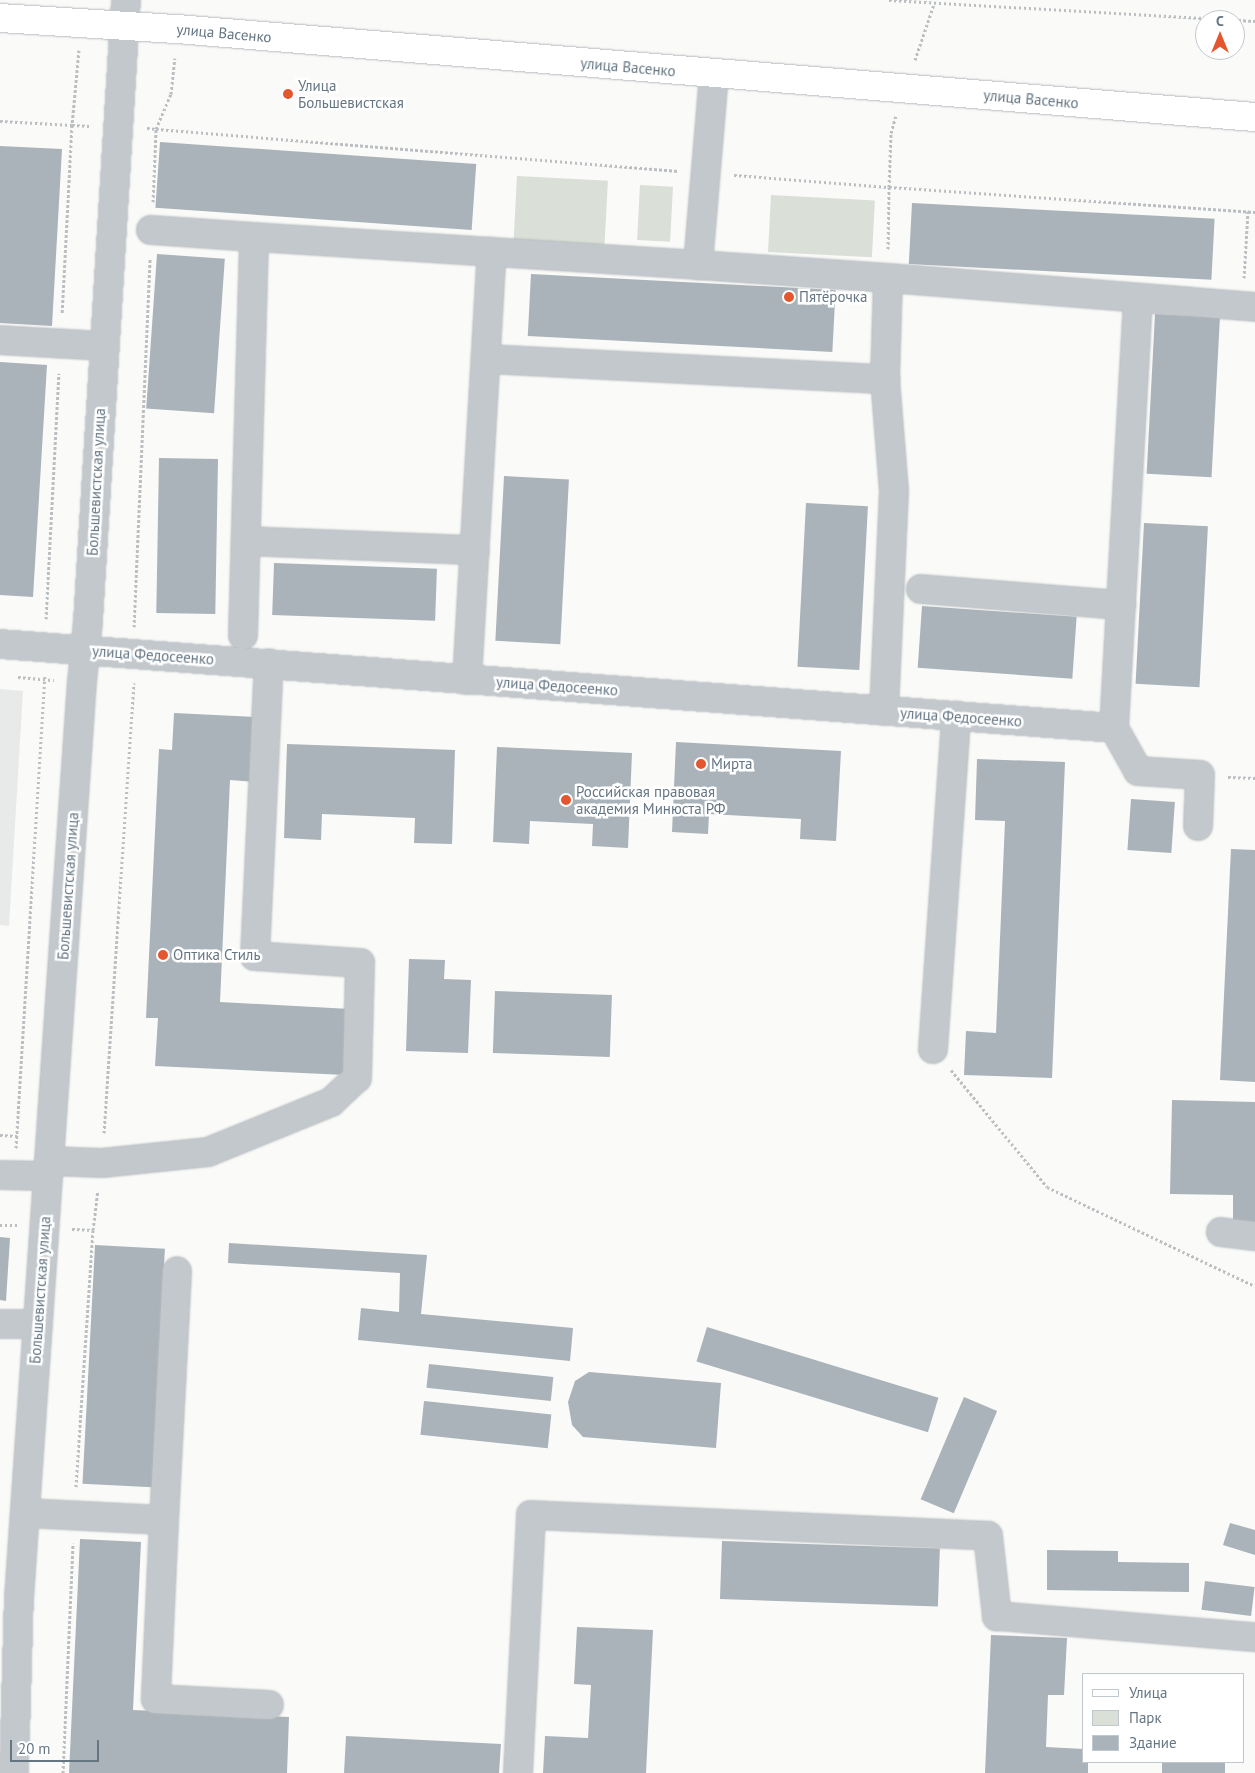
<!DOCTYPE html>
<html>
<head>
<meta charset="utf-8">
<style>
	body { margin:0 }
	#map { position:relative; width:1255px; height:1773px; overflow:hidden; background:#fafaf8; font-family:"PT Sans",sans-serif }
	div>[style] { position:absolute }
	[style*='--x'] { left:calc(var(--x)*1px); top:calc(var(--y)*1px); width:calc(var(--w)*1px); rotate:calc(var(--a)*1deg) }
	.built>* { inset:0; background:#e8e9e9 }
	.green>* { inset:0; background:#dadfd7; transform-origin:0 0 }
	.building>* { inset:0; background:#aab3b9; transform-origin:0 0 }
	.path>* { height:3px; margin-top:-1.5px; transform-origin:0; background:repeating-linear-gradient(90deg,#bbbfc2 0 2.5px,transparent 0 5px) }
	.roads { filter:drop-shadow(0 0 1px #b5babe) drop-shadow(0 0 1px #b5babe) }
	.minor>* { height:28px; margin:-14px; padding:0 14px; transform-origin:14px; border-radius:14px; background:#c3c8cc }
	.major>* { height:28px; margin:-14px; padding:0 14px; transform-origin:14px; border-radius:14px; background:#fff }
	.dots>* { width:14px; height:14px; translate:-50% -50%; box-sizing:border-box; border:2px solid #fff; border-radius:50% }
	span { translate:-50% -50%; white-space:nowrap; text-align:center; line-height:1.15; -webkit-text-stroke:5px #fff; paint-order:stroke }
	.street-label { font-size:15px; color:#657683 }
	.poi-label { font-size:15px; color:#657683 }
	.left { translate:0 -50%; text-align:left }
	.legend { position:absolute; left:1082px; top:1673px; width:162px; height:90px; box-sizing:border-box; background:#fff; border:1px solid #c1c8cd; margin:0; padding:6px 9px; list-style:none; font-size:15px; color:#657683 }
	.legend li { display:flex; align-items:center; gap:10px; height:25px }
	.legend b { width:25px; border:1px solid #c1c8cd }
	.north { position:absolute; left:1195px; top:10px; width:50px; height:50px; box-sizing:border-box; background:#fff; border:1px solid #c1c8cd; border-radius:50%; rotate:0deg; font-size:14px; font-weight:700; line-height:20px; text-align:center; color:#657683 }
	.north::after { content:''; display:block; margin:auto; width:18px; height:22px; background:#e4572e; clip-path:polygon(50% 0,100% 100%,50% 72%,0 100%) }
	.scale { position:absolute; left:10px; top:1740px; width:89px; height:22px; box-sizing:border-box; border:2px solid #657683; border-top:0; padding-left:6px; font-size:15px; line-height:18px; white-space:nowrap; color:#657683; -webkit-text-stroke:4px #fff; paint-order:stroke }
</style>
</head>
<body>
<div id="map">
	<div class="built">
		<i style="clip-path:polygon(0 689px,23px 691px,9px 926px,0 925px)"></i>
	</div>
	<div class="green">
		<i style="left:517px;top:176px;width:91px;height:64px;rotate:3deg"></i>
		<i style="left:640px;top:185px;width:33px;height:55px;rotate:3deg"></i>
		<i style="left:771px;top:195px;width:104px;height:57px;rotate:3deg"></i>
	</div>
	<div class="building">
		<i style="left:160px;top:142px;width:317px;height:66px;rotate:4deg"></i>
		<i style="clip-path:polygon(0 146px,62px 149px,52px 326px,0 323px)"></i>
		<i style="left:912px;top:203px;width:303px;height:61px;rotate:3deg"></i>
		<i style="left:157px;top:254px;width:68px;height:155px;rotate:4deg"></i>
		<i style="left:531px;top:274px;width:305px;height:62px;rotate:3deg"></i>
		<i style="left:1155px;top:314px;width:65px;height:160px;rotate:3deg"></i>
		<i style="clip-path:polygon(0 362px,47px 365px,33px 597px,0 595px)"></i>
		<i style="left:159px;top:458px;width:59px;height:155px;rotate:1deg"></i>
		<i style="left:504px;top:476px;width:65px;height:165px;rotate:3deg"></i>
		<i style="left:806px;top:503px;width:62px;height:164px;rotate:3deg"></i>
		<i style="left:1144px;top:523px;width:64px;height:161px;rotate:3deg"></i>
		<i style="left:274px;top:563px;width:163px;height:52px;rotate:2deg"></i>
		<i style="left:922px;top:606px;width:155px;height:62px;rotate:4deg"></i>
		<i style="clip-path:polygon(174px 713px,258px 717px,255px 782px,230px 780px,220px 1002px,350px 1009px,346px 1075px,155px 1066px,158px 1018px,146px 1018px,159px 749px,172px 750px)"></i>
		<i style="clip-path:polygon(676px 742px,841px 751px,836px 841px,800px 839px,801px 819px,709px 814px,708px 834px,672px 832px)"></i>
		<i style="clip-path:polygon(287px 744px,455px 750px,452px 844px,414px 843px,415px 818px,322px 814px,321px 840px,284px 838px)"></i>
		<i style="clip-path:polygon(497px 747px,632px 753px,628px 848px,592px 846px,593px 824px,530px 821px,529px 844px,493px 842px)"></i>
		<i style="clip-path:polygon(977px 759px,1065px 762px,1052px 1078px,964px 1075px,966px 1031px,996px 1033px,1005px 821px,975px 820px)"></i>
		<i style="left:1131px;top:799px;width:44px;height:51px;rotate:4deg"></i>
		<i style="clip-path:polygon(1231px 849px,1255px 850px,1255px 1082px,1220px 1080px)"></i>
		<i style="clip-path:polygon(409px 959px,445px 960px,444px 979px,471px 980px,468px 1053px,406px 1051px)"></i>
		<i style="left:495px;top:991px;width:117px;height:62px;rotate:2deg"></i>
		<i style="clip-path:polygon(1172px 1100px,1255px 1102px,1255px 1222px,1233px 1221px,1233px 1195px,1170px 1194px)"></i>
		<i style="clip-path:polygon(0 1237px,10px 1238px,6px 1301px,0 1300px)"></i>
		<i style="clip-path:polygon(229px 1243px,427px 1255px,421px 1314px,573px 1328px,570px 1361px,358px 1340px,361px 1308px,399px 1312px,400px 1273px,228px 1263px)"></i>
		<i style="left:95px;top:1245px;width:70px;height:239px;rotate:3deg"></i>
		<i style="left:707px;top:1327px;width:242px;height:36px;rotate:17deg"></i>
		<i style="left:429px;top:1364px;width:125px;height:24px;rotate:6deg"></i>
		<i style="clip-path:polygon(589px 1372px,721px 1383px,716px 1448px,583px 1437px,572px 1425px,568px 1402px,575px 1381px)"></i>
		<i style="left:964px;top:1397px;width:36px;height:111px;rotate:23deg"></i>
		<i style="left:424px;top:1401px;width:128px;height:34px;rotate:6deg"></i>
		<i style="clip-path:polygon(1230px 1523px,1255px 1530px,1255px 1555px,1223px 1545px)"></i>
		<i style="clip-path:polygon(80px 1539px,141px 1542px,133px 1710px,289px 1717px,287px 1773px,69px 1773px)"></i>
		<i style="left:722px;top:1541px;width:218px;height:58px;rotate:2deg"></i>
		<i style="clip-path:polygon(1047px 1550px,1118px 1551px,1118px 1562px,1189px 1563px,1189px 1592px,1047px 1590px)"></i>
		<i style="left:1205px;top:1581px;width:50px;height:29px;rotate:7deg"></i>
		<i style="clip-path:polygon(577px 1627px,653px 1630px,646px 1773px,543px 1773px,545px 1736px,588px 1738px,591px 1685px,574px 1684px)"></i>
		<i style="clip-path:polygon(991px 1635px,1067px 1638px,1064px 1695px,1048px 1695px,1046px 1747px,1084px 1749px,1084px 1762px,1088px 1762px,1088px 1773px,985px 1773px)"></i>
		<i style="clip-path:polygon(346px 1736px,501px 1744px,499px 1773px,344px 1773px)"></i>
		<i style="left:1162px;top:1762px;width:63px;height:11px"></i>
	</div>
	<div class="path">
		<i style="--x:889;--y:0;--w:367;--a:3.3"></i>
		<i style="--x:79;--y:50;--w:75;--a:95.3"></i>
		<i style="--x:72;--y:125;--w:17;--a:3"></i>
		<i style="--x:915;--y:60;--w:59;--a:-71.3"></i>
		<i style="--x:0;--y:121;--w:72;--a:3.2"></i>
		<i style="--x:72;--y:125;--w:189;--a:93"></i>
		<i style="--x:147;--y:128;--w:9;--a:6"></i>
		<i style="--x:156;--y:129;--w:38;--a:-67"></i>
		<i style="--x:171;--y:94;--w:36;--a:-84"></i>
		<i style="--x:734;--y:175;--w:155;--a:4.4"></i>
		<i style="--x:889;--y:187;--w:54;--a:-87.9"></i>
		<i style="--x:891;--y:133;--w:18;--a:-74"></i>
		<i style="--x:153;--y:202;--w:73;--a:-87.6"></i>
		<i style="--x:156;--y:129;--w:524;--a:4.6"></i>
		<i style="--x:888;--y:249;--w:62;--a:-89.1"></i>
		<i style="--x:889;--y:187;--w:367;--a:3.9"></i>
		<i style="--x:1244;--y:278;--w:67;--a:-86.6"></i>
		<i style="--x:46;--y:619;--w:246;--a:-87"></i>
		<i style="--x:134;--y:627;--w:369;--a:-87.5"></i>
		<i style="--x:18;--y:677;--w:36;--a:5"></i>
		<i style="--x:1228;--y:777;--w:27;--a:2"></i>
		<i style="--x:951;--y:1070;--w:151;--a:50.6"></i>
		<i style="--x:1047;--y:1187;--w:230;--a:25.5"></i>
		<i style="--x:104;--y:1133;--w:451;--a:-86.2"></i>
		<i style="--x:0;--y:1135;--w:17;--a:3"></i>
		<i style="--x:16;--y:1148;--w:474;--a:-86.5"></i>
		<i style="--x:0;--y:1225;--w:17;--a:0"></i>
		<i style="--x:72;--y:1229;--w:21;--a:3"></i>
		<i style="--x:93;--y:1230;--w:258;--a:93.8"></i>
		<i style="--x:93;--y:1230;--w:38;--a:-83"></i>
		<i style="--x:63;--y:1773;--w:230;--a:-87.5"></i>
	</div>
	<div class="roads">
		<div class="minor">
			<i style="--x:714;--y:74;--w:192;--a:94.8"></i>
			<i style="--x:698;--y:265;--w:190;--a:3.9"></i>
			<i style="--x:888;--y:278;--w:368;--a:4.5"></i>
			<i style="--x:151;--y:230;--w:103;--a:3.9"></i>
			<i style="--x:1138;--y:299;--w:430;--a:93.2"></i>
			<i style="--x:1114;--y:728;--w:49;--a:60.8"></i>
			<i style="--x:1138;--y:771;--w:62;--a:3.7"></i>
			<i style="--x:1200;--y:775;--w:51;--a:92.2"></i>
			<i style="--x:0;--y:340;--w:103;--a:3.3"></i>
			<i style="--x:486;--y:359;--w:400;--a:2.9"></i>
			<i style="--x:885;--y:379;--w:101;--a:-88.3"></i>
			<i style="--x:246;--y:541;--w:229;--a:2.3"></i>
			<i style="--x:921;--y:589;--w:201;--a:4.6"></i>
			<i style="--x:243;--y:635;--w:398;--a:-88.4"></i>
			<i style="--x:254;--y:237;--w:445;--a:3.6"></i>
			<i style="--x:0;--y:644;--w:1117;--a:4.31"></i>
			<i style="--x:467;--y:680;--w:429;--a:-86.7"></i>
			<i style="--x:884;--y:711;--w:220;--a:-87.4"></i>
			<i style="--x:894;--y:491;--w:112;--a:-94.6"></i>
			<i style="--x:933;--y:1049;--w:334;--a:-86"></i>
			<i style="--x:49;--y:1161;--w:53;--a:2.2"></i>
			<i style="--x:102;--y:1163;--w:107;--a:-5.9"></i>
			<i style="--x:208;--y:1152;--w:133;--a:-22.1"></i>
			<i style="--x:331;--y:1102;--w:35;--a:-43"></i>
			<i style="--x:357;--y:1078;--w:115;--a:-88.5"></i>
			<i style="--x:360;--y:963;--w:105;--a:-176.2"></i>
			<i style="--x:255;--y:956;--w:293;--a:-87.3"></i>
			<i style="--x:0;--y:1175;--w:48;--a:1.2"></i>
			<i style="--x:1221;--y:1232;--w:34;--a:7"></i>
			<i style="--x:0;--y:1324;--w:38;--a:0"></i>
			<i style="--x:25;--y:1513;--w:139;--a:2.9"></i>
			<i style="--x:164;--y:1520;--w:249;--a:-87"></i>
			<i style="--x:164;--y:1520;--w:179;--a:92.6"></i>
			<i style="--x:156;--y:1699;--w:113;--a:3"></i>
			<i style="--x:14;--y:1773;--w:175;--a:-88.4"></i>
			<i style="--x:19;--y:1598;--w:918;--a:-86.07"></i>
			<i style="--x:82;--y:682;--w:61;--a:-84.4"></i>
			<i style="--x:88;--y:621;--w:622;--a:-86.5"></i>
			<i style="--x:518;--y:1773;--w:258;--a:-87.1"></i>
			<i style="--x:531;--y:1515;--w:457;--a:2.6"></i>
			<i style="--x:988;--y:1536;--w:81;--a:83.6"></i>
			<i style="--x:997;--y:1616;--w:259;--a:4.7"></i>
		</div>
		<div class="major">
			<i style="--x:0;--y:18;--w:177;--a:3.6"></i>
			<i style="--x:177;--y:29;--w:1082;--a:4.67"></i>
		</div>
	</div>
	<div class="dots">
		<i style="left:288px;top:94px;background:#e4572e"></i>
		<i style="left:789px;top:297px;background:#e4572e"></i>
		<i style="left:701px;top:764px;background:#e4572e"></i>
		<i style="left:566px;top:800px;background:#e4572e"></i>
		<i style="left:163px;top:955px;background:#e4572e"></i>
	</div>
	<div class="street-label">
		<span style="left:224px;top:33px;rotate:5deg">улица Васенко</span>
		<span style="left:628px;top:67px;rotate:5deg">улица Васенко</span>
		<span style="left:1031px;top:99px;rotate:5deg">улица Васенко</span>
		<span style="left:96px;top:482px;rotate:-87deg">Большевистская улица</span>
		<span style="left:153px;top:655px;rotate:4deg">улица Федосеенко</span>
		<span style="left:557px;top:686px;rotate:4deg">улица Федосеенко</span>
		<span style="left:961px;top:717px;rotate:4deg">улица Федосеенко</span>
		<span style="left:68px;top:886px;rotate:-86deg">Большевистская улица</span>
		<span style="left:40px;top:1290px;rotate:-86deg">Большевистская улица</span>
	</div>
	<div class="poi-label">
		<span class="left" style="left:298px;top:94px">Улица<br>Большевистская</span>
		<span class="left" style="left:799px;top:297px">Пятёрочка</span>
		<span class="left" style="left:711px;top:764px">Мирта</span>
		<span class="left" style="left:576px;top:800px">Российская правовая<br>академия Минюста РФ</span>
		<span class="left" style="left:173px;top:955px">Оптика Стиль</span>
	</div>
	<ul class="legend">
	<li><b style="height:6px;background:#fff"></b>Улица</li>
	<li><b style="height:14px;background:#dadfd7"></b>Парк</li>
	<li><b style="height:14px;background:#aab3b9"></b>Здание</li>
	</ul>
	<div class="north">С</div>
	<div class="scale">20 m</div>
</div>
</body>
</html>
